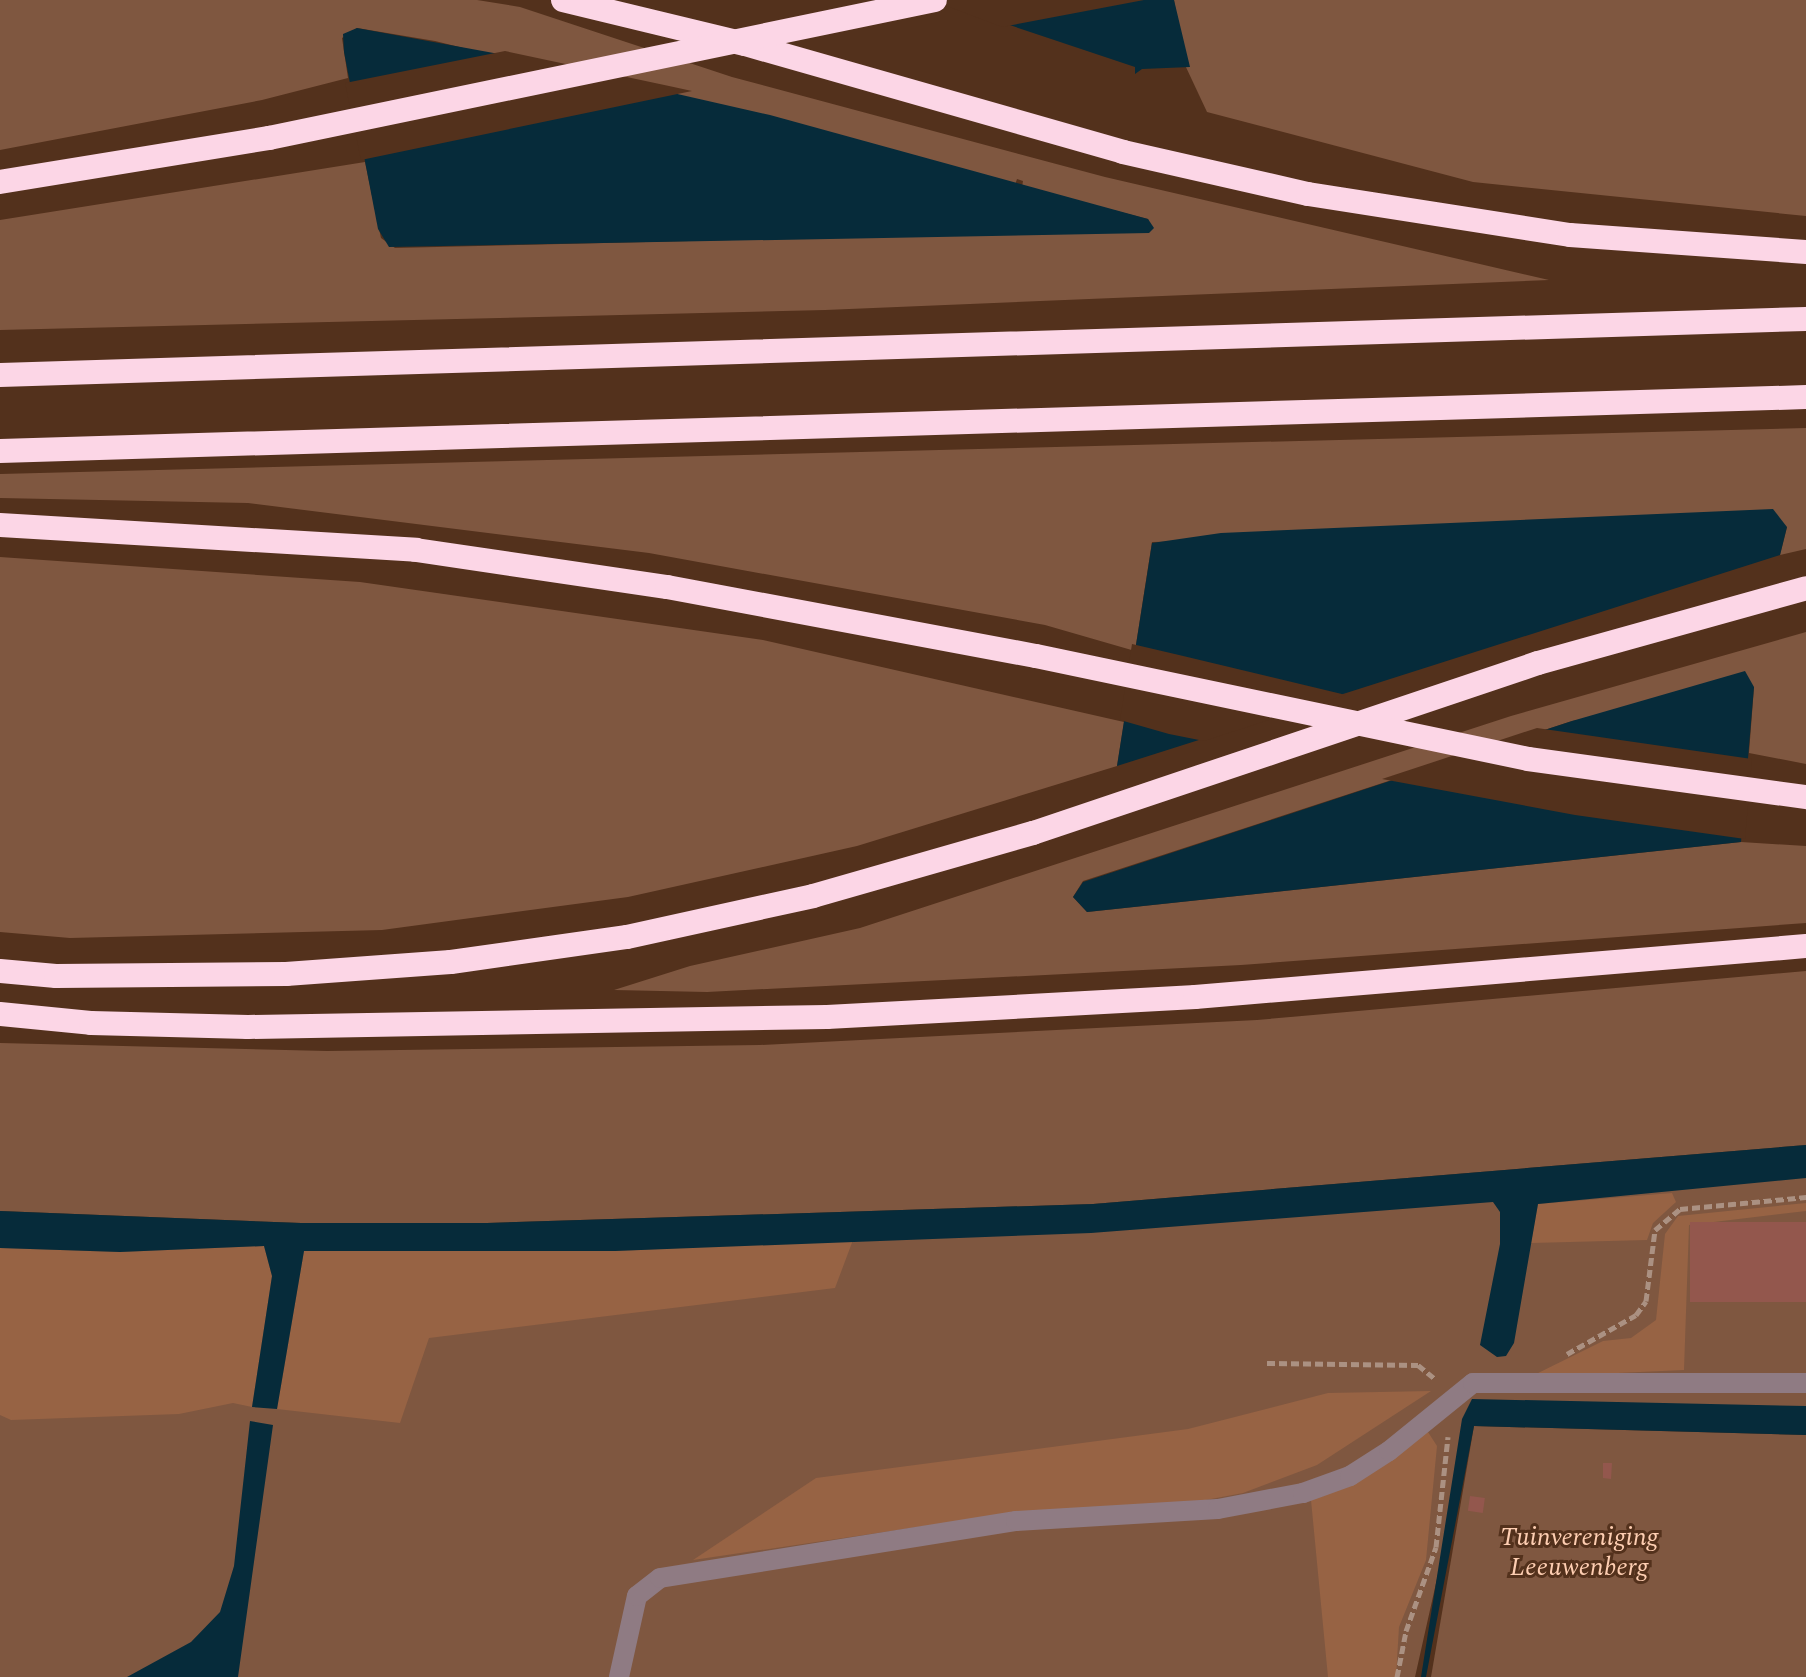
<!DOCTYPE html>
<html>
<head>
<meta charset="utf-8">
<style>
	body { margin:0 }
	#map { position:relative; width:1806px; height:1677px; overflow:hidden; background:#53311c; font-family:Spectral,serif }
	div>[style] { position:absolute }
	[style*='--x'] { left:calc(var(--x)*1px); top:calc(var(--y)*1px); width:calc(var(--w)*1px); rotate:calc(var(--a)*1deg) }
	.green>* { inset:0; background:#7f5740 }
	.forest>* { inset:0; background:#976344 }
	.water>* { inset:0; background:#062b3a }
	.pier>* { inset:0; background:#53311c }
	.building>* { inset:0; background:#93574d; transform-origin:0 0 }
	.path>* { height:5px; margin-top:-2.5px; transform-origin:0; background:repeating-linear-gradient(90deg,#ab9182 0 8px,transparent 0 12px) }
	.minor>* { height:20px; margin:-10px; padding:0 10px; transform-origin:10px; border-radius:10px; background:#8f7b83 }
	.highway>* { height:24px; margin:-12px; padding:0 12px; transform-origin:12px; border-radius:12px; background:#fcd6e6 }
	.highway-bridge>* { height:24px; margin:-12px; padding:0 12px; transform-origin:12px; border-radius:12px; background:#fcd6e6 }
	span { translate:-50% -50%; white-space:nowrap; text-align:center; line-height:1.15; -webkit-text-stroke:6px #53311c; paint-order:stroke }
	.park-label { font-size:26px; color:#feceb2; font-style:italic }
</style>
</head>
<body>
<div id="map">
	<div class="green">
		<i style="clip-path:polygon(0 0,477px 0,520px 7px,732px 77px,1105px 177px,1549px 280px,825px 310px,0 330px,0 220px,365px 162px,381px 238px,395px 248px,1152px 230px,1148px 219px,1022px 187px,1023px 181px,1017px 179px,1015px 185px,435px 41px,357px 28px,342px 38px,348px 78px,262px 100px,0 150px)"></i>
		<i style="clip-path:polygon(1174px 0,1806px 0,1806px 216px,1473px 182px,1207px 112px,1185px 65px)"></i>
		<i style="clip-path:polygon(1806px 428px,1806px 549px,1780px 555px,1787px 527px,1152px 542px,1135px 651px,1045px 625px,649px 553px,248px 503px,0 498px,0 474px)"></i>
		<i style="clip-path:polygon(0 557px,360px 582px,763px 640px,1124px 722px,1117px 766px,857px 846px,628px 897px,382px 930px,70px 938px,0 932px)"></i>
		<i style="clip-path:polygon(1806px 632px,1806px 764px,1749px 753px,1754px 687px,1572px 721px,1083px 881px,1073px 897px,1087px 912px,1741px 842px,1806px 846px,1806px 923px,1241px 965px,707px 992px,614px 990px,690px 966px,860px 928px,1511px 716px)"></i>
		<i style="clip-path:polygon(1806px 971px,1806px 1145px,1093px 1204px,487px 1223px,301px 1223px,0 1211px,0 1043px,327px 1051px,760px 1045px,1257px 1020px)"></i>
		<i style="clip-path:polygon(1806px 1158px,1806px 1421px,1475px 1409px,1415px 1677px,0 1677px,0 1224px,699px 1230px)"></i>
		<i style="clip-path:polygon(1474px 1426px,1806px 1435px,1806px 1677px,1431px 1677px)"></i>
	</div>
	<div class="forest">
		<i style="clip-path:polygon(1672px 1193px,1676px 1202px,1653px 1223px,1647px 1240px,1531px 1243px,1538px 1204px)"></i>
		<i style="clip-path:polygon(1806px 1203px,1806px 1211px,1689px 1225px,1684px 1370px,1530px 1377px,1603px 1341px,1631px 1338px,1656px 1320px,1665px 1234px,1678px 1216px)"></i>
		<i style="clip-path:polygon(853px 1240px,835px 1288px,429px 1338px,400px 1423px,277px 1409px,304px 1251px,615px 1251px)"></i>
		<i style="clip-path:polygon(264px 1246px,272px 1276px,252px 1407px,233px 1403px,179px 1414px,11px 1420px,0 1415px,0 1248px,120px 1252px)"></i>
		<i style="clip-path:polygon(1431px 1391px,1317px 1465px,1243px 1493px,1179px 1505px,993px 1516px,693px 1560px,816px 1478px,1188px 1429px,1328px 1393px)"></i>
		<i style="clip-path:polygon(1428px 1432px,1437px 1446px,1426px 1560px,1399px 1627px,1396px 1677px,1328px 1677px,1311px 1500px)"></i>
	</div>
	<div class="water">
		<i style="clip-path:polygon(935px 0,1174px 0,1190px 67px,1142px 69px,1135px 74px,1135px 67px)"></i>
		<i style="clip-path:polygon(357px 28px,515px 57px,770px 115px,1148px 219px,1154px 228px,1149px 233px,389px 247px,378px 229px,344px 52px,343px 34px)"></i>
		<i style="clip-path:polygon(1773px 509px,1787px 527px,1780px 555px,1117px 766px,1152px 543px,1221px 533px)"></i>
		<i style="clip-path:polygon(1745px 671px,1754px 687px,1741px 842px,1087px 912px,1073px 897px,1083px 882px,1572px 721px)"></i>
		<i style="clip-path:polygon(1806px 1145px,1806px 1178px,1538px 1204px,1514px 1343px,1506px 1356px,1497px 1357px,1480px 1345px,1500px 1244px,1500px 1212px,1493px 1202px,1091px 1233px,615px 1251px,304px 1251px,277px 1409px,252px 1407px,272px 1276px,264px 1246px,120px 1252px,0 1248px,0 1211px,301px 1223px,487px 1223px,1093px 1204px)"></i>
		<i style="clip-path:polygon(1472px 1399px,1806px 1406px,1806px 1435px,1474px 1426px,1426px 1677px,1421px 1677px,1462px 1419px)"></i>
		<i style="clip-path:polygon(250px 1421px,273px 1425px,238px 1677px,127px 1677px,191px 1642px,220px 1612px,234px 1566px)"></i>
	</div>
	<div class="pier">
		<i style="clip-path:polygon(931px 0,1144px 0,1002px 27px)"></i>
		<i style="clip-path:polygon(505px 51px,669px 86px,692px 91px,361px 160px,345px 83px)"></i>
		<i style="clip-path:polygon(1132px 644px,1179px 655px,1346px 695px,1204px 741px,1169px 734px,1120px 720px)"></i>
		<i style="clip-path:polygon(1537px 728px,1752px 759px,1745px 839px,1575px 815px,1382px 779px)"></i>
	</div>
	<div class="building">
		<i style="left:1806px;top:1222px;width:80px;height:116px;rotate:90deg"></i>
		<i style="clip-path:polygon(1603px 1463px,1612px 1463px,1611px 1479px,1603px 1478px)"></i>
		<i style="left:1470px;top:1496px;width:15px;height:15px;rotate:8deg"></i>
	</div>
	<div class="path">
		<i style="--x:1567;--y:1354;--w:79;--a:-29.5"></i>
		<i style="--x:1636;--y:1315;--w:17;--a:-54"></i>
		<i style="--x:1646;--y:1301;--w:72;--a:-82.8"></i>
		<i style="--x:1655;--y:1230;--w:33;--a:-40"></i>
		<i style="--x:1680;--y:1209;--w:127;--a:-5.4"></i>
		<i style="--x:1267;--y:1363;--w:151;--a:0.8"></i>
		<i style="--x:1418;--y:1365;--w:22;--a:39"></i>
		<i style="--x:1397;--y:1677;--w:47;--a:-78.9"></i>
		<i style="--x:1406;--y:1631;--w:89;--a:-70.3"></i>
		<i style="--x:1436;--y:1547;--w:111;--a:-83.8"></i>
	</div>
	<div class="minor">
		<i style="--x:619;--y:1677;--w:83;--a:-77.5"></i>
		<i style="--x:637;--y:1596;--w:29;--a:-38"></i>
		<i style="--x:660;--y:1578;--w:361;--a:-9.1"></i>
		<i style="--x:1016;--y:1521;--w:202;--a:-3.4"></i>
		<i style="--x:1218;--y:1509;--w:86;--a:-10.7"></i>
		<i style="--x:1303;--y:1493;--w:50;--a:-19.9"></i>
		<i style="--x:1350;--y:1476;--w:46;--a:-32.7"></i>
		<i style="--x:1389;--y:1451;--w:108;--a:-39"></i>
		<i style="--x:1473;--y:1383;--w:333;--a:0"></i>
	</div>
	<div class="highway">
		<i style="--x:563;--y:0;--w:187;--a:13.6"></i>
		<i style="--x:745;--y:44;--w:393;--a:15.9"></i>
		<i style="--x:1123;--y:152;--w:190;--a:12.8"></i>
		<i style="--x:1308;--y:194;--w:265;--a:8.9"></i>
		<i style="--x:1570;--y:235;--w:237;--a:4.1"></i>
		<i style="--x:0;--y:182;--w:273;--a:-9.3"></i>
		<i style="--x:0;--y:375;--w:1807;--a:-1.78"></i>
		<i style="--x:0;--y:451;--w:1807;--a:-1.71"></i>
		<i style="--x:0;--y:525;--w:417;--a:3.4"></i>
		<i style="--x:416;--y:550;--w:254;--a:8.4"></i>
		<i style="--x:667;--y:587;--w:375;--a:10.6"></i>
		<i style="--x:0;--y:971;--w:56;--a:5.1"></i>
		<i style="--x:56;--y:976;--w:230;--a:-0.5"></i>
		<i style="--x:286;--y:974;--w:165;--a:-4.2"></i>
		<i style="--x:451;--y:962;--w:178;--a:-8.1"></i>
		<i style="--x:627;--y:937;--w:190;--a:-12.4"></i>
		<i style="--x:813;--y:896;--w:229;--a:-16"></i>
		<i style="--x:1033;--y:833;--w:533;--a:-18.6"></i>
		<i style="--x:1538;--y:663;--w:278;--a:-15.6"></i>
		<i style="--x:0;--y:1014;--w:91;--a:5.6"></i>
		<i style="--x:91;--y:1023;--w:157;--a:1.5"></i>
		<i style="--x:248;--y:1027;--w:579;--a:-0.99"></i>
		<i style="--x:827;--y:1017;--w:369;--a:-3.1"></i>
		<i style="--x:1195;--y:997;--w:613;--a:-4.77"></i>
	</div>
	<div class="highway-bridge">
		<i style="--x:269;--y:138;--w:680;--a:-11.71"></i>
		<i style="--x:1036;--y:656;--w:503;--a:11.82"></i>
		<i style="--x:1528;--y:759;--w:281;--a:7.8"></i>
	</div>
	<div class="park-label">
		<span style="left:1579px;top:1553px">Tuinvereniging<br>Leeuwenberg</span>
	</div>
</div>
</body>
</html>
